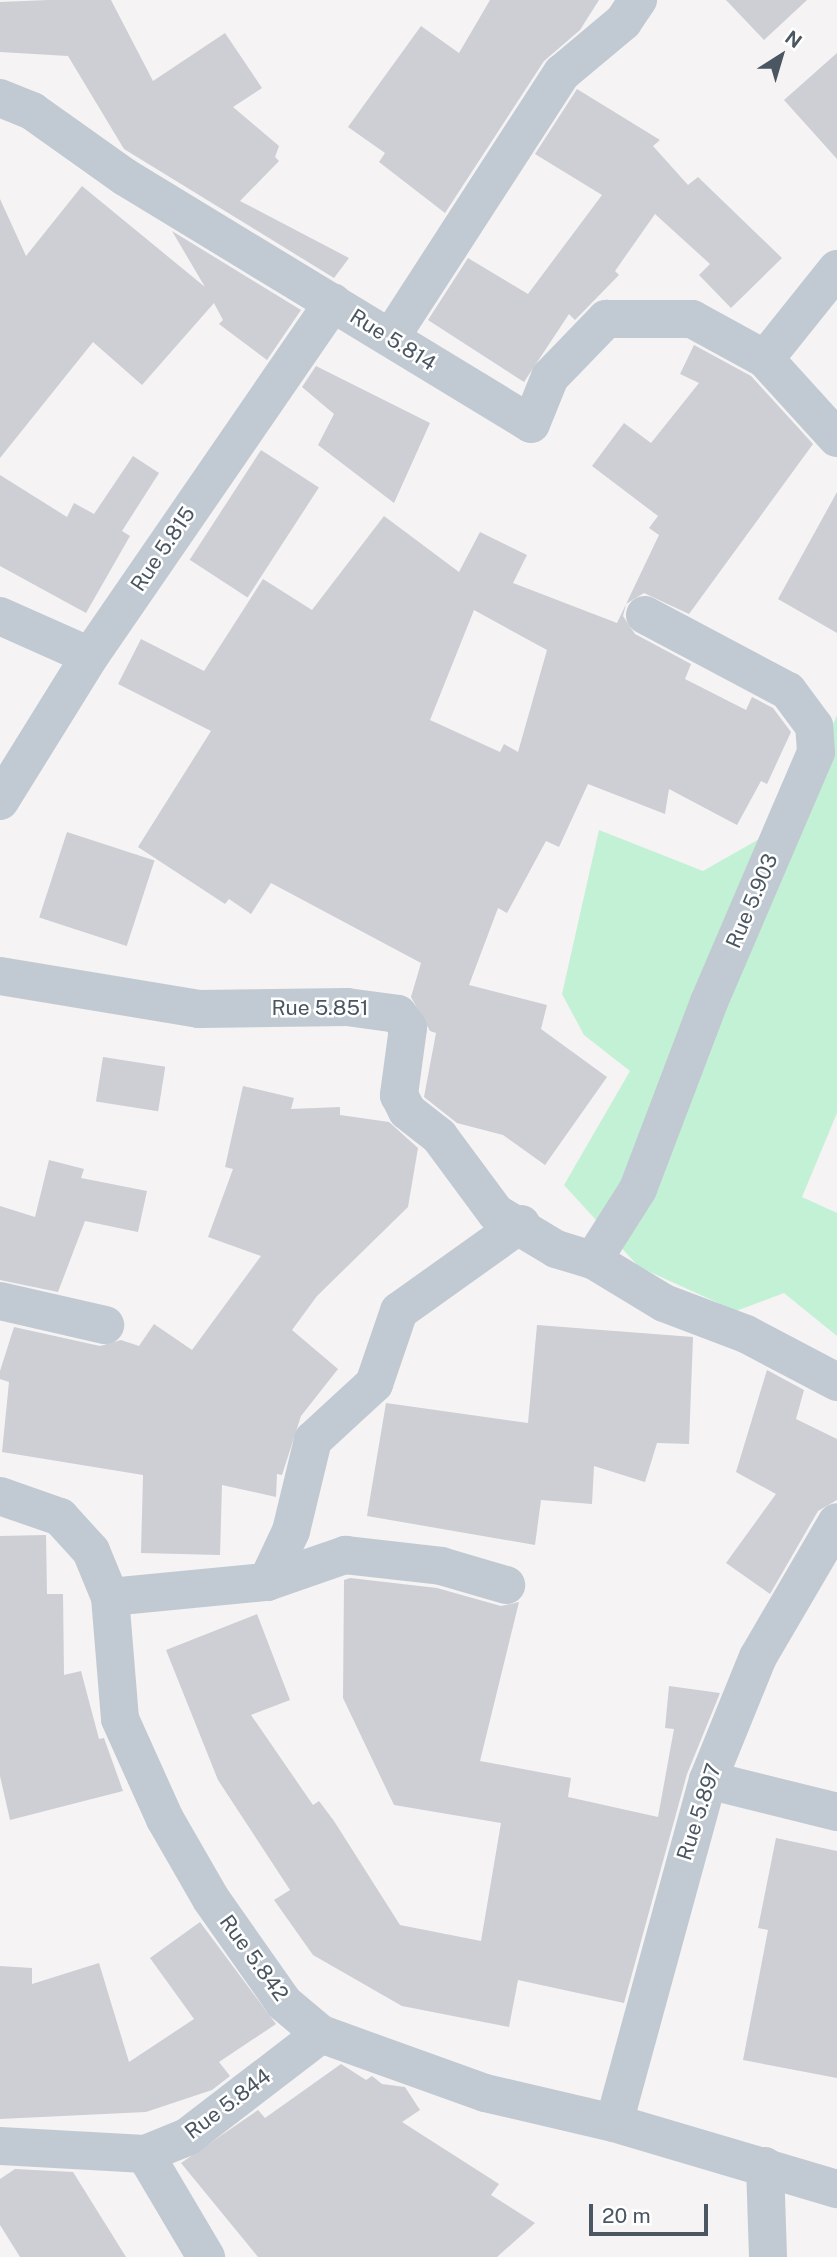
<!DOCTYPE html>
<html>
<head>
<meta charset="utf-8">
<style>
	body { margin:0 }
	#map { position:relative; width:837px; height:2257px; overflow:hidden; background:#f5f3f3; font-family:"Public Sans",sans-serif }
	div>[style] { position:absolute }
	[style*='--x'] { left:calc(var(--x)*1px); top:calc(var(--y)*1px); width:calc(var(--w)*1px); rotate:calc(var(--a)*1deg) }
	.green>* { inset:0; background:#c3f1d5 }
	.building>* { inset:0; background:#cdcfd5; transform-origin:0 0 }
	.minor>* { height:38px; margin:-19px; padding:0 19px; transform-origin:19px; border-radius:19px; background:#c1cad2 }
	span { translate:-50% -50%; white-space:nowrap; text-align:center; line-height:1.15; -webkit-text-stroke:5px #fff; paint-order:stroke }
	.street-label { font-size:21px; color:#4a5661 }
	.north { position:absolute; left:746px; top:21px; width:70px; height:70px; -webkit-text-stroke:5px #fff; paint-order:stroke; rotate:37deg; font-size:19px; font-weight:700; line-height:28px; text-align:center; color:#4a5661 }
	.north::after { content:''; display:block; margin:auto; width:24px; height:32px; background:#4a5661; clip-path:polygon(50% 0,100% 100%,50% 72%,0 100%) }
	.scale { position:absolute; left:589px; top:2204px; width:119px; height:32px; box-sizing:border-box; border:4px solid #4a5661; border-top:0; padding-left:9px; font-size:21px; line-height:24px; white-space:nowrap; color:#4a5661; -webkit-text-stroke:5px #fff; paint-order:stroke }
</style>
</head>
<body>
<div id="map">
	<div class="green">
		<i style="clip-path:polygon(837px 715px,837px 1113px,802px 1197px,837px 1213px,837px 1336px,784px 1293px,736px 1311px,639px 1267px,564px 1185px,630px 1071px,584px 1035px,562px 994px,599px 830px,703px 871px,794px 819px)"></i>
	</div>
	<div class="building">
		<i style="clip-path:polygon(48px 0,111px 0,153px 81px,225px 33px,262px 88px,233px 107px,279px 146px,275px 157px,279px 161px,240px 201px,349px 258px,334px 278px,124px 149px,68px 56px,0 52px,0 2px)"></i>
		<i style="clip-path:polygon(490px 0,599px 0,580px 30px,544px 61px,445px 213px,379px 162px,385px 153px,348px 127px,421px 26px,459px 53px)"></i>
		<i style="clip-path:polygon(726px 0,807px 0,764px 40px)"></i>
		<i style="clip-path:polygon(837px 53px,837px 159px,784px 100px)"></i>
		<i style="clip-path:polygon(577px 89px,660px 140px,653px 146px,688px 185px,698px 177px,782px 258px,731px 308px,699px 275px,710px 264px,655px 214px,615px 271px,619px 275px,575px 320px,569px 314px,524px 382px,428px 320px,468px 258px,528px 294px,602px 195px,535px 154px)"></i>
		<i style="clip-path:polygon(82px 186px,205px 287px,172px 231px,301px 310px,267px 360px,219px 324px,223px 320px,214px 303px,142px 385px,93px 342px,0 458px,0 199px,26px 256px)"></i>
		<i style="clip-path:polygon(evenodd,694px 345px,751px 376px,813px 444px,689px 614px,644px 593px,626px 604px,623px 616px,635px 634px,691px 664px,685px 679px,746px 710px,752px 697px,773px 708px,791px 732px,767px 784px,761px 781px,737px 825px,669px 789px,665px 814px,588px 784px,559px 847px,546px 841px,507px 913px,498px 908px,469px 985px,547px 1005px,541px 1029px,607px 1077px,545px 1165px,503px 1135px,457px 1123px,424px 1097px,436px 1033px,430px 1031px,411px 997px,421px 963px,271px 883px,251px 914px,229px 899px,225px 904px,138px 847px,211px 731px,118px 684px,141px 639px,204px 671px,263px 579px,312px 610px,384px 516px,459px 572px,480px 532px,527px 555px,513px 583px,617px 623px,659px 535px,649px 528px,658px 516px,592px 466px,624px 423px,651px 443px,699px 383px,680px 374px,694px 345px,474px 610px,547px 650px,518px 752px,504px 744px,500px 752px,430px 720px,474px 610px)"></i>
		<i style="clip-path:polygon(316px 366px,430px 423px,394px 503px,318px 445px,334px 414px,302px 387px)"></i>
		<i style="left:261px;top:450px;width:69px;height:131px;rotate:33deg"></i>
		<i style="clip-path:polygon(133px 456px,159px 473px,122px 531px,130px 536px,86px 613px,0 566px,0 475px,67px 517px,74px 503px,94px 514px)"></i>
		<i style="clip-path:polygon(837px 492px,837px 633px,778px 599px)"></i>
		<i style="left:67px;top:832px;width:92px;height:90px;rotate:18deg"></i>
		<i style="left:103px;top:1057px;width:63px;height:45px;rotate:9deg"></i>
		<i style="clip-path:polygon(243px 1086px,294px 1098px,291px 1109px,340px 1107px,340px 1115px,389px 1122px,418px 1148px,408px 1207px,317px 1296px,292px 1330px,338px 1369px,301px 1416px,282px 1475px,277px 1474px,276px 1497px,222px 1485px,220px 1555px,141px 1553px,143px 1475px,2px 1452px,9px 1382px,0 1379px,0 1371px,14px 1327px,100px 1346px,121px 1340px,139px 1346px,154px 1324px,192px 1350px,261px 1256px,208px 1237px,233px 1169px,225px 1167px)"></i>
		<i style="clip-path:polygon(49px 1160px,84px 1169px,81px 1178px,147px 1191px,138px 1232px,85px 1221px,58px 1292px,0 1280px,0 1206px,35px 1217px)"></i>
		<i style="clip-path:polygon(537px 1325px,693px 1337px,689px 1444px,657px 1443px,645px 1482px,594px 1466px,592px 1504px,541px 1500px,535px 1545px,367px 1516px,386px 1403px,528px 1423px)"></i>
		<i style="clip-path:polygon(767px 1370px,804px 1390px,796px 1419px,837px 1439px,837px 1500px,818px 1511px,770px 1594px,726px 1563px,776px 1494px,736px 1472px)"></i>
		<i style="clip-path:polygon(46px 1535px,47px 1594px,63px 1594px,64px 1675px,81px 1671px,99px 1739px,104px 1738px,123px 1791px,10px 1820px,0 1776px,0 1536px)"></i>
		<i style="clip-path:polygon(350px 1578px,437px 1588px,501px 1606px,519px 1602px,480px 1761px,571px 1778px,568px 1797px,658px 1817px,674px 1729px,665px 1728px,669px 1686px,720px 1693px,687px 1774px,624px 2003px,518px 1980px,509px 2027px,402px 2006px,313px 1955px,274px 1900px,290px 1890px,218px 1780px,166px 1650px,257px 1614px,290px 1700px,251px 1715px,313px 1805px,319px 1801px,334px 1821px,400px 1925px,481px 1941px,501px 1823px,394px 1805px,343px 1698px,344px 1580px)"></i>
		<i style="clip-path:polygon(776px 1838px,837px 1851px,837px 2078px,743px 2060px,768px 1930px,758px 1928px)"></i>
		<i style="clip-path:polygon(200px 1922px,276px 2024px,219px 2062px,230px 2076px,212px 2090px,146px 2112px,0 2119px,0 1966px,32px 1968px,32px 1984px,99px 1963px,129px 2062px,194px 2019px,150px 1958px)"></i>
		<i style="clip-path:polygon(341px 2064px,366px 2080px,372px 2076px,382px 2084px,405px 2087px,420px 2110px,402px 2122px,499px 2184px,491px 2195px,535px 2223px,497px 2257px,258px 2257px,181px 2163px,258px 2110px,265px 2118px)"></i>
		<i style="clip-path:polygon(15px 2169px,73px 2172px,126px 2257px,20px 2257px,0 2225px,0 2179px)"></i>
	</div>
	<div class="minor">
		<i style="--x:0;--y:98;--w:35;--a:22"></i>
		<i style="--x:32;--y:111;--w:114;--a:35.4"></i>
		<i style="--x:125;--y:177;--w:475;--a:31.3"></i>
		<i style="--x:531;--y:424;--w:51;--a:-68"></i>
		<i style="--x:550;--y:377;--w:81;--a:-46"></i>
		<i style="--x:606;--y:319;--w:86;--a:0"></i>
		<i style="--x:692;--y:319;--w:83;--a:28.7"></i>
		<i style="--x:837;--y:269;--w:115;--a:128.7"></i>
		<i style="--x:765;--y:359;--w:107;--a:47.7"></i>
		<i style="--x:391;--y:337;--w:315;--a:-57.1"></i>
		<i style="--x:562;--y:73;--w:80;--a:-39.9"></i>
		<i style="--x:623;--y:22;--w:27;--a:-56"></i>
		<i style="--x:0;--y:616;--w:98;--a:24"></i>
		<i style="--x:0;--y:801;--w:171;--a:-58.2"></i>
		<i style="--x:90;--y:656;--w:429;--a:-55.5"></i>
		<i style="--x:0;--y:976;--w:202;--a:9.4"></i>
		<i style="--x:199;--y:1009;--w:148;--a:-0.8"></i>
		<i style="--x:347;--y:1007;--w:51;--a:7.8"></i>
		<i style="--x:398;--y:1014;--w:17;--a:54"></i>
		<i style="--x:408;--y:1028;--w:68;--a:97.7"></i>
		<i style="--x:399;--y:1095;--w:18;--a:63"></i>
		<i style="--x:407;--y:1111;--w:41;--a:38"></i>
		<i style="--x:439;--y:1136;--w:96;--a:53.5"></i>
		<i style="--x:496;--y:1213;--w:70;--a:31"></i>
		<i style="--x:556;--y:1249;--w:39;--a:17"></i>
		<i style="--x:593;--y:1260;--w:83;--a:31.2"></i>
		<i style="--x:664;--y:1303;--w:88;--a:20.7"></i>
		<i style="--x:746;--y:1334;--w:103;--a:27.8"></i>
		<i style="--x:593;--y:1260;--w:84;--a:-57.6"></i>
		<i style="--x:638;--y:1189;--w:200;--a:-69.2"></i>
		<i style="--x:709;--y:1002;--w:272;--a:-66.8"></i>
		<i style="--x:816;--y:752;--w:26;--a:-94"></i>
		<i style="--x:814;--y:726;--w:44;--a:-126.6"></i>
		<i style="--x:788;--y:691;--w:162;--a:-152"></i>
		<i style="--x:0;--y:1301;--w:108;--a:12.9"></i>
		<i style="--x:0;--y:1496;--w:64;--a:19.3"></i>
		<i style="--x:60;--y:1517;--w:46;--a:47.6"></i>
		<i style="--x:91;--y:1551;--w:50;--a:67.6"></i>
		<i style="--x:110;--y:1597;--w:122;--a:85.3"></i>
		<i style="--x:120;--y:1719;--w:110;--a:65.8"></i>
		<i style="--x:165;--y:1819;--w:92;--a:60.1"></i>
		<i style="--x:211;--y:1899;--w:127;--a:54.9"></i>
		<i style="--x:284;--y:2003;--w:48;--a:40"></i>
		<i style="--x:321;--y:2034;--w:174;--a:19.8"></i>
		<i style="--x:485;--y:2093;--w:132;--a:13.1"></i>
		<i style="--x:614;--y:2123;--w:233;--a:16.5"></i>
		<i style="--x:267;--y:1582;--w:56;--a:-64.8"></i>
		<i style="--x:291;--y:1531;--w:94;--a:-76.4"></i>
		<i style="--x:313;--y:1440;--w:83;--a:-42.6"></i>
		<i style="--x:374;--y:1384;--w:77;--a:-71.1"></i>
		<i style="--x:399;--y:1311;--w:150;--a:-35.5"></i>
		<i style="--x:110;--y:1597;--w:158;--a:-5.5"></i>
		<i style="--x:267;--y:1582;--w:83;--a:-19.1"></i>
		<i style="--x:345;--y:1555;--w:97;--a:6.5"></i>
		<i style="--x:441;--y:1566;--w:68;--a:16.3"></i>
		<i style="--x:708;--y:1780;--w:133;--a:13.9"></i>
		<i style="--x:614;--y:2123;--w:356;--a:-74.7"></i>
		<i style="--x:708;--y:1780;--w:133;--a:-67.9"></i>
		<i style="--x:758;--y:1657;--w:156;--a:-59.7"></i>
		<i style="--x:0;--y:2146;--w:145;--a:3.2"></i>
		<i style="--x:145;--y:2154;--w:45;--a:-22"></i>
		<i style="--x:187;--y:2137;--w:169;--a:-37.5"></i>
		<i style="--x:145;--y:2154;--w:120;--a:59.4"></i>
		<i style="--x:765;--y:2166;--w:91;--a:88.1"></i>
	</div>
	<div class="street-label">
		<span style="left:393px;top:340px;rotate:32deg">Rue 5.814</span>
		<span style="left:163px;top:549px;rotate:-56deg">Rue 5.815</span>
		<span style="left:752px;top:901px;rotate:-67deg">Rue 5.903</span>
		<span style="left:320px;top:1008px">Rue 5.851</span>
		<span style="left:699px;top:1812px;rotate:-72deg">Rue 5.897</span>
		<span style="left:254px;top:1958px;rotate:54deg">Rue 5.842</span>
		<span style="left:228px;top:2104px;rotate:-37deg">Rue 5.844</span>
	</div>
	<div class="north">N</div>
	<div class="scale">20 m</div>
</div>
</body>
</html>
